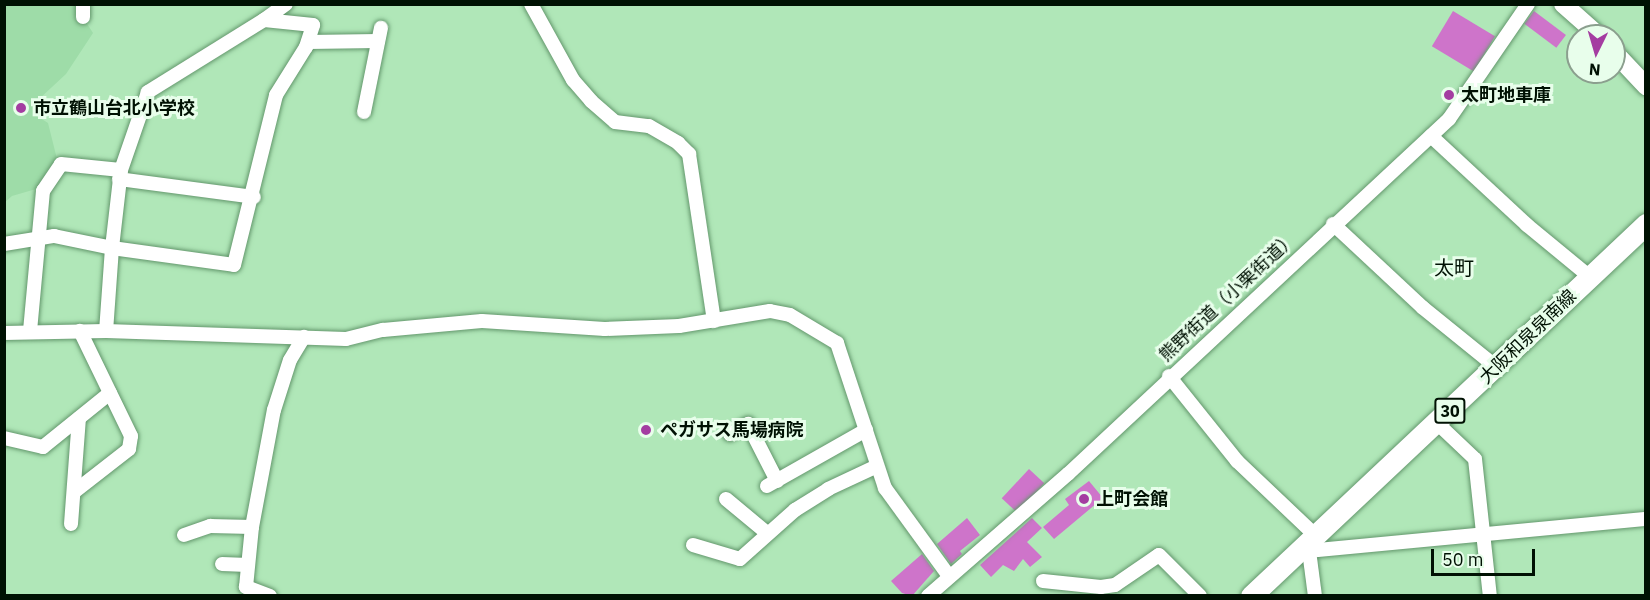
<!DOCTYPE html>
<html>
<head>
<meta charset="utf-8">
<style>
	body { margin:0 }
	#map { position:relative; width:1650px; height:600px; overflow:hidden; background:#b0e7b8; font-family:"IBM Plex Sans","Noto Sans JP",sans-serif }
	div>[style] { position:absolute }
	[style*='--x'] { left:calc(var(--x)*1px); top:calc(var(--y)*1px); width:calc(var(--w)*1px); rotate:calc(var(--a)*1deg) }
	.built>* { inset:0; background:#9edca8 }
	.building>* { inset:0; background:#ce74ca; transform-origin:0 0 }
	.roads { filter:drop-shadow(0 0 2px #63976c) drop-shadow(0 0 2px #63976c) }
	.street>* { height:14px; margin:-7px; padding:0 7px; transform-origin:7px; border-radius:7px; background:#fff }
	.secondary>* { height:18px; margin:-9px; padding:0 9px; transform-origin:9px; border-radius:9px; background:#fff }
	.primary>* { height:21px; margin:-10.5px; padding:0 10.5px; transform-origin:10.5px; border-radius:10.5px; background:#fff }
	.dots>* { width:16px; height:16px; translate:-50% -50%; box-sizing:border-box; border:3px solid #e8feeb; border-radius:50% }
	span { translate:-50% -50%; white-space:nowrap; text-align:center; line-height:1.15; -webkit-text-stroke:6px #e8feeb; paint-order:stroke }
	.shield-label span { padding:2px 4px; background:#e8feeb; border:2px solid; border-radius:4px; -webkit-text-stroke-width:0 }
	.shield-label { font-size:16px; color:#001103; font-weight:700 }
	.poi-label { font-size:18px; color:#001103; font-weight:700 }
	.left { translate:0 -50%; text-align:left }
	.street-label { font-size:18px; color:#001103 }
	.neighbourhood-label { font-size:20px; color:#001103 }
	.frame { position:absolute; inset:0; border:6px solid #001103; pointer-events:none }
	.north { position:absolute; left:1566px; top:24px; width:60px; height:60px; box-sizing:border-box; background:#e8feeb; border:2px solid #8b9f8e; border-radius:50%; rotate:185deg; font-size:16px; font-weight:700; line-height:24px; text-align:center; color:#001103 }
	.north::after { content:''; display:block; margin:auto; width:21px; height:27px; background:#a43da1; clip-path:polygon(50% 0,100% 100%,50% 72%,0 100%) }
	.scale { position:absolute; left:1431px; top:549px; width:104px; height:27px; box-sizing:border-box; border:3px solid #001103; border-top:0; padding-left:8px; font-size:18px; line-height:21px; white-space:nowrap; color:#001103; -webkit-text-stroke:4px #e8feeb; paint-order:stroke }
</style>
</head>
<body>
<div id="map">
	<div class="built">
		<i style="clip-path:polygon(5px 5px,76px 5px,75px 19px,84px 19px,93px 33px,66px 74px,38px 100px,37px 116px,48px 123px,57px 159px,36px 189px,12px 196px,5px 202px)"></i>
	</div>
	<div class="building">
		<i style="left:1453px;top:11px;width:49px;height:41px;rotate:31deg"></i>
		<i style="left:1534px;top:11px;width:40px;height:16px;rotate:37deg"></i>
		<i style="left:1029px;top:469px;width:21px;height:40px;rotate:43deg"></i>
		<i style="clip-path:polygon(1089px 481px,1103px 498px,1054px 539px,1043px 527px,1069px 505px,1065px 499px)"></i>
		<i style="clip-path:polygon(967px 518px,980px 535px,960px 551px,962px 554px,951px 564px,937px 544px)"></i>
		<i style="clip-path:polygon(1032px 518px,1042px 528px,1027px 542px,1042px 557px,1030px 567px,1023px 559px,1014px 571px,1003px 565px,991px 577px,980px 565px)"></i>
		<i style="clip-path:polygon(922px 554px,934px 571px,912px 596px,902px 593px,891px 581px)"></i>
	</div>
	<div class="roads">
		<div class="street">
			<i style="--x:531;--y:4;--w:87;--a:61.1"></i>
			<i style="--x:573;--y:80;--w:28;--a:49"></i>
			<i style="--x:591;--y:101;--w:32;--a:41"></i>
			<i style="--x:615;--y:122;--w:34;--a:7"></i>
			<i style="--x:649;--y:126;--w:34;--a:30"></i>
			<i style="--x:678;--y:143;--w:16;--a:45"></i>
			<i style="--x:689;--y:154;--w:169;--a:81.5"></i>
			<i style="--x:83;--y:17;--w:13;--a:-90"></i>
			<i style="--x:264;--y:20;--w:27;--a:-36"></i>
			<i style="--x:308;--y:42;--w:70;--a:-0.8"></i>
			<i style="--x:364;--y:112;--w:86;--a:-78.6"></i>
			<i style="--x:1431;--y:136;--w:131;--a:42.8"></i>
			<i style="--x:1527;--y:225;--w:82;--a:39.5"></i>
			<i style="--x:119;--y:179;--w:136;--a:7.6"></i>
			<i style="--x:1333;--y:224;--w:122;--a:43"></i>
			<i style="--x:1422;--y:307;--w:95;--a:39"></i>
			<i style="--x:4;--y:244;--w:51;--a:-9.1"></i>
			<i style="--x:54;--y:236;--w:59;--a:11.7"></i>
			<i style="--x:112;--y:248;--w:123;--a:7.9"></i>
			<i style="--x:234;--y:265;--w:175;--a:-76.1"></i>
			<i style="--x:276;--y:95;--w:57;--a:-58"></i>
			<i style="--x:306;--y:47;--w:23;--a:-72"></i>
			<i style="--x:313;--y:25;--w:49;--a:-174.2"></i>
			<i style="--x:264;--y:20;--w:137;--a:148.2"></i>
			<i style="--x:148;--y:92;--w:83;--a:109.1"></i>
			<i style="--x:121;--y:170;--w:79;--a:96.6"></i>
			<i style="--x:112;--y:248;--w:83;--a:94.1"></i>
			<i style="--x:30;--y:331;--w:141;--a:-84.7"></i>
			<i style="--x:43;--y:191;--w:32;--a:-56"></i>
			<i style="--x:61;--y:164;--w:60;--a:5.7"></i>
			<i style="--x:4;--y:333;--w:102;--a:-1.1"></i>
			<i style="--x:106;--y:331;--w:240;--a:1.9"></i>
			<i style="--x:346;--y:339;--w:38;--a:-14"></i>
			<i style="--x:383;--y:330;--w:99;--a:-5.2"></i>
			<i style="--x:482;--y:321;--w:123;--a:3.7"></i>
			<i style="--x:605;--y:329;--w:74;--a:-2.3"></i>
			<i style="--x:679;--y:326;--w:92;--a:-9.4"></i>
			<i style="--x:770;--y:311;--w:20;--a:11"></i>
			<i style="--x:790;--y:315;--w:55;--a:30.8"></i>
			<i style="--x:837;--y:343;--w:153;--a:71.7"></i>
			<i style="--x:885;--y:488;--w:109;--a:54"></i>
			<i style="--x:1169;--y:376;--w:109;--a:51.3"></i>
			<i style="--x:1237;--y:461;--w:108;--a:43.5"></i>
			<i style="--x:1437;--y:423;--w:52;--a:43.5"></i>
			<i style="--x:1475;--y:459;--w:138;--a:83.8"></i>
			<i style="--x:730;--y:434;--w:21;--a:-29"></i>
			<i style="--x:748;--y:424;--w:64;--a:63"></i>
			<i style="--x:4;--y:438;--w:40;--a:13"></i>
			<i style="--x:43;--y:447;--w:86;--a:-38.9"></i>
			<i style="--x:767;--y:486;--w:114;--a:-29.5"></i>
			<i style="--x:74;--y:492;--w:70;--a:-38"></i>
			<i style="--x:129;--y:449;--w:13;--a:-81"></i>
			<i style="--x:131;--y:436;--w:117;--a:-115.9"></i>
			<i style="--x:726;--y:499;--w:53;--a:39.7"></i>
			<i style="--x:71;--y:524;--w:106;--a:-85.7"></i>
			<i style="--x:184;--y:535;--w:28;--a:-19"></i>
			<i style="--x:210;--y:526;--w:42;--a:1.4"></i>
			<i style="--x:1308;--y:543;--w:11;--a:38"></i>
			<i style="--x:1317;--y:550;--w:330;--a:-5.4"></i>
			<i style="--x:1308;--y:543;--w:53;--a:82.5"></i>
			<i style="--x:693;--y:545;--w:49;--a:16.6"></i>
			<i style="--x:740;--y:559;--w:74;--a:-41.7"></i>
			<i style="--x:795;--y:510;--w:39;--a:-32"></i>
			<i style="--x:828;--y:489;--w:54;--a:-25.1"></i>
			<i style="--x:222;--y:564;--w:26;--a:2"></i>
			<i style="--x:1043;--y:581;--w:58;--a:5.9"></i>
			<i style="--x:1101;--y:587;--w:14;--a:-8"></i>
			<i style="--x:1115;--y:585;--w:53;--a:-34.3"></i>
			<i style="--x:1159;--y:555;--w:58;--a:45"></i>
			<i style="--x:270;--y:596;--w:26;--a:-159"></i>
			<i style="--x:246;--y:587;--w:60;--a:-84.3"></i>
			<i style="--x:252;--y:527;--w:119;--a:-79.4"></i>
			<i style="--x:274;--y:410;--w:52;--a:-72.3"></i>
			<i style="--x:290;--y:360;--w:27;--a:-59"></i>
			<i style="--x:928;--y:596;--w:186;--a:-41.1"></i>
			<i style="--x:1068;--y:474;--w:521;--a:-42.98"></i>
			<i style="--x:1449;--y:119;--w:140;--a:-55.5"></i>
		</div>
		<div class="secondary">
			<i style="--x:1563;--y:4;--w:48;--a:41.6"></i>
			<i style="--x:1614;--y:52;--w:47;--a:46.7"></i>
		</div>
		<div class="primary">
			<i style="--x:1251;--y:596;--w:543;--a:-43.28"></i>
		</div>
	</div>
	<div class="dots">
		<i style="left:1449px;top:95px;background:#a43da1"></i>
		<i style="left:21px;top:108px;background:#a43da1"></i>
		<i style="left:646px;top:430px;background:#a43da1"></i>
		<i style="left:1084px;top:499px;background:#a43da1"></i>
	</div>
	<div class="shield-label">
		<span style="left:1450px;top:411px">30</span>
	</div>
	<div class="poi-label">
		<span class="left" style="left:1461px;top:95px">太町地車庫</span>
		<span class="left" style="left:33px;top:108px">市立鶴山台北小学校</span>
		<span class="left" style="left:660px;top:430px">ペガサス馬場病院</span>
		<span class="left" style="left:1096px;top:499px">上町会館</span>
	</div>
	<div class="street-label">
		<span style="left:1228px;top:297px;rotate:-43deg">熊野街道（小栗街道）</span>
		<span style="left:1528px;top:337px;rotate:-44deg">大阪和泉泉南線</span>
	</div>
	<div class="neighbourhood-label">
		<span style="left:1454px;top:267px">太町</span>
	</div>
	<div class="frame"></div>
	<div class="north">N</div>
	<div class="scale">50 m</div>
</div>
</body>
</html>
